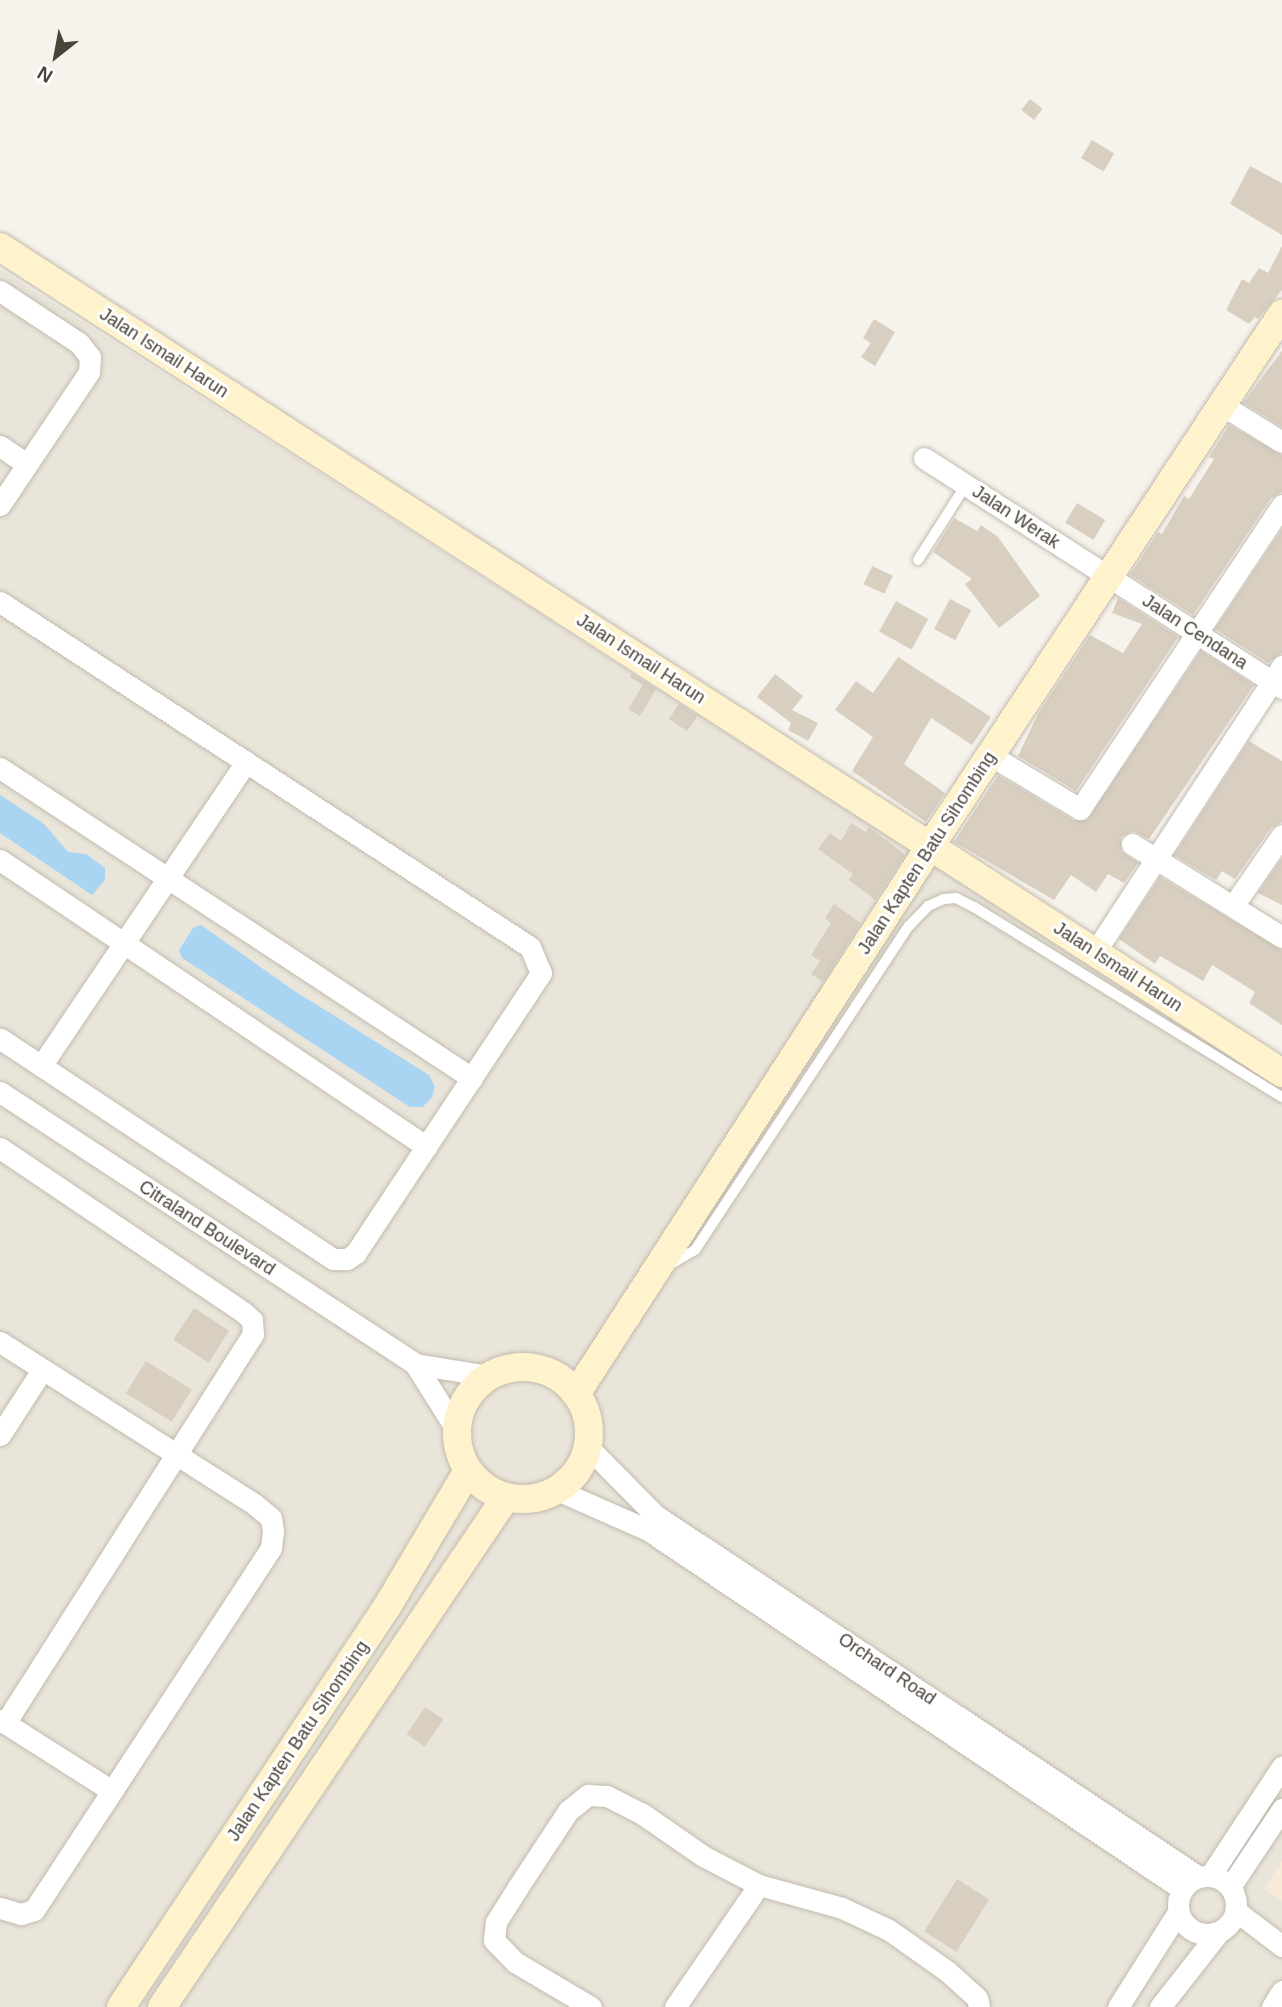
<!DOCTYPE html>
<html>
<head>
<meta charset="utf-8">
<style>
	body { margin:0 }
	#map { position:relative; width:1282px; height:2007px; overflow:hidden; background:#f6f3ec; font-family:Arial,sans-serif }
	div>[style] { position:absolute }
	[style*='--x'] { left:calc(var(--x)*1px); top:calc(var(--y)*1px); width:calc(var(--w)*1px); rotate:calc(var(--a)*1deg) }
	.residential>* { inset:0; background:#eae5da }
	.commercial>* { inset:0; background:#f7ead8 }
	.water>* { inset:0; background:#a9d4f2 }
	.building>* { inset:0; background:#d8cfc1; transform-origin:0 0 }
	.roads { filter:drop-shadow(0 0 2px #c2bbae) drop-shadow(0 0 2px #c2bbae) }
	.lane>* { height:10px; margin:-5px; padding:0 5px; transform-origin:5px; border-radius:5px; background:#fff }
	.street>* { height:21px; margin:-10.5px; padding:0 10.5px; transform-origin:10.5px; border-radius:10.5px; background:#fff }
	.street>.ring { margin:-10.5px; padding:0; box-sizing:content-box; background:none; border:21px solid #fff; border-radius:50% }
	.secondary>* { height:28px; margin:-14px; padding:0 14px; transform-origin:14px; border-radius:14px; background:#fff3cd }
	.secondary>.ring { margin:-14px; padding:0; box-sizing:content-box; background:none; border:28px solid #fff3cd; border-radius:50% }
	span { translate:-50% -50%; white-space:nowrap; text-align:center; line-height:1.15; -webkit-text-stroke:6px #fff; paint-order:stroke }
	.street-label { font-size:18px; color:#4b4439 }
	.north { position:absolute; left:21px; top:21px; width:70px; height:70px; -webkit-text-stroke:5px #fff; paint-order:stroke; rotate:211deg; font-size:19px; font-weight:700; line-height:28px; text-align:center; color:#4b4439 }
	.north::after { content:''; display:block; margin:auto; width:24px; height:32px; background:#4b4439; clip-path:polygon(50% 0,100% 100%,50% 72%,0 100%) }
</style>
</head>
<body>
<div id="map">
	<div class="residential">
		<i style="clip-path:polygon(0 269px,940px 869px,955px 864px,1282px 1085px,1282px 2007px,0 2007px)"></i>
	</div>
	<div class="commercial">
		<i style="clip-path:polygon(1282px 1861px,1282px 1901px,1264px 1889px)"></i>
	</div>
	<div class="water">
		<i style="clip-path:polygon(0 795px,43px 823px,68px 852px,86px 854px,105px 868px,105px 880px,92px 895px,0 833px)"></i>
		<i style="clip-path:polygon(201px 925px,293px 990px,429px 1075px,435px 1087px,432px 1097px,423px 1107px,410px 1107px,182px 958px,179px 950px,193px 928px)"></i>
	</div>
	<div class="building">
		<i style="left:1030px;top:99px;width:16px;height:14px;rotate:38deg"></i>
		<i style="left:1092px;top:140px;width:26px;height:21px;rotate:31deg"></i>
		<i style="clip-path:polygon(1250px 166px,1282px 183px,1282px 235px,1230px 204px)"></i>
		<i style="clip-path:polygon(1282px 246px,1282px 290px,1258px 319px,1255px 317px,1249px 324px,1226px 310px,1242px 279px,1249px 283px,1259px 268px,1268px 273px)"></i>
		<i style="clip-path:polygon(874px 319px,895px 332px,875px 366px,861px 357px,871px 343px,863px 338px)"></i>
		<i style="clip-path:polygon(1282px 351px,1282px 427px,1243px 403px)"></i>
		<i style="clip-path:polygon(1229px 425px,1282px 455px,1282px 492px,1271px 498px,1193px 615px,1130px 575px,1158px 532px,1162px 534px,1184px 496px,1189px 499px,1214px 459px,1209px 457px)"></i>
		<i style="left:1077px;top:503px;width:33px;height:23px;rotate:31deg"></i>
		<i style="clip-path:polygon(954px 518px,977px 531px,981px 525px,998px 537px,1040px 596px,999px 628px,965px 584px,972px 579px,933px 552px)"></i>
		<i style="clip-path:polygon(1282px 529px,1282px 653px,1268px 663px,1215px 629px)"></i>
		<i style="left:872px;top:566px;width:23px;height:20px;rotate:25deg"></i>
		<i style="clip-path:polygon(1118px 598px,1178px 637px,1076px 791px,1018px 756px,1038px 714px,1090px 635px,1123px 653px,1142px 624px,1112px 613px)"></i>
		<i style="left:950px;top:599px;width:24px;height:34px;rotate:28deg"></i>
		<i style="left:896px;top:601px;width:37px;height:35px;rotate:29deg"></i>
		<i style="clip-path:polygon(1201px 651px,1254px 685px,1149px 839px,1133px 831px,1121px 837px,1121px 851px,1138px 863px,1124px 883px,1108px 874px,1096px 892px,1071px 875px,1054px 900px,954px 842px,998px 775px,1073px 820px,1087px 820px)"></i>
		<i style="clip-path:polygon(898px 657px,991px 717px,972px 745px,931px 718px,904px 764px,945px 793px,926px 822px,852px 771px,873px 737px,835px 710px,856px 681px,873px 693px)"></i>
		<i style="clip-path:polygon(632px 674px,656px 689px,640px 716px,628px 709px,643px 685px,630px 677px)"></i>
		<i style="clip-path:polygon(775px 674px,803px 696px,792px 710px,818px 723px,808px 741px,788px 730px,791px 723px,757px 697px)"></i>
		<i style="left:679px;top:704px;width:22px;height:18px;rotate:34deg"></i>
		<i style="clip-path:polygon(1249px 741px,1282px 761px,1282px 822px,1271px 828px,1235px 879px,1222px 871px,1216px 880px,1174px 855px)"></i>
		<i style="clip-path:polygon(851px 823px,866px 832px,869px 827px,905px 855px,875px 900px,849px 880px,853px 874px,818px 849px,830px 833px,841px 841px)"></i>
		<i style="clip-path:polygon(1282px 858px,1282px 905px,1258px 893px)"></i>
		<i style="clip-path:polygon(1160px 877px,1282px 950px,1282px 1025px,1249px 1003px,1255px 992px,1212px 965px,1203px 981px,1160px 956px,1155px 964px,1119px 939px)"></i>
		<i style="clip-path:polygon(834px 904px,861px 923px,823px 982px,811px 974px,820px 961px,811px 955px,831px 923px,825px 918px)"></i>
		<i style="left:194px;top:1308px;width:42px;height:38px;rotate:33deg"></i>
		<i style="left:146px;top:1361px;width:54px;height:38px;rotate:32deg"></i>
		<i style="left:425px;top:1707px;width:22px;height:33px;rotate:34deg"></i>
		<i style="left:957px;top:1879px;width:38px;height:62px;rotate:32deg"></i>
	</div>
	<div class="roads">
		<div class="lane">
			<i style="--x:918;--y:560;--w:89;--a:-57.4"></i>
			<i style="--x:669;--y:1265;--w:30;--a:-30"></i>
			<i style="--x:695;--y:1250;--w:388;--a:-56.6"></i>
			<i style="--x:909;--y:926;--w:28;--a:-46"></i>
			<i style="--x:928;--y:906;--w:17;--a:-24"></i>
			<i style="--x:944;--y:899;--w:12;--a:-5"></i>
			<i style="--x:956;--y:898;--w:20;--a:27"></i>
			<i style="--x:974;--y:907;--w:362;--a:31.7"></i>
		</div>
		<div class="street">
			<i style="--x:0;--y:291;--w:95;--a:33.4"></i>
			<i style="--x:79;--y:343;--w:18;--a:52"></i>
			<i style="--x:90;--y:357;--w:15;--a:94"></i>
			<i style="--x:89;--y:372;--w:160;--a:123.8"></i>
			<i style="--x:1222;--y:405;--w:70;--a:31.7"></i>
			<i style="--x:0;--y:446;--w:32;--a:34"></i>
			<i style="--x:924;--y:458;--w:426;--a:32.7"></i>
			<i style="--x:0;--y:602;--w:632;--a:33.06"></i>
			<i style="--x:530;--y:947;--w:28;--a:67"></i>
			<i style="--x:541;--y:973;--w:336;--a:123.5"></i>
			<i style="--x:356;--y:1253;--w:11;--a:146"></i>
			<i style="--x:347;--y:1259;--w:14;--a:180"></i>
			<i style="--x:333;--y:1259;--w:399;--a:-146.5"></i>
			<i style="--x:990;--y:755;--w:105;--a:31"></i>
			<i style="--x:1080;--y:809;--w:365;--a:-56.4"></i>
			<i style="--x:0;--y:768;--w:565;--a:33.3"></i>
			<i style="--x:1132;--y:844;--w:176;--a:31.8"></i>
			<i style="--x:0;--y:860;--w:514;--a:33.91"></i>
			<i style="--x:1233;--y:906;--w:86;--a:-55.4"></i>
			<i style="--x:1095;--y:952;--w:342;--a:-56.8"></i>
			<i style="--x:41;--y:1066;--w:367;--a:-56"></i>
			<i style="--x:0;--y:1092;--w:496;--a:33.2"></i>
			<i style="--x:415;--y:1364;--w:75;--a:9.2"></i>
			<i style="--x:0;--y:1148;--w:293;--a:34"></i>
			<i style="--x:243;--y:1312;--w:12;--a:42"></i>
			<i style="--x:252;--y:1320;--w:14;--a:86"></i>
			<i style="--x:253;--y:1334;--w:461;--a:122.5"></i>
			<i style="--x:5;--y:1723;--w:6;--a:-149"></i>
			<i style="--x:0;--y:1342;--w:301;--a:32.5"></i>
			<i style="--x:254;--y:1504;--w:22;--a:39"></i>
			<i style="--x:271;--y:1518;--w:13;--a:81"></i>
			<i style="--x:273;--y:1531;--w:17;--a:97"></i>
			<i style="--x:271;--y:1548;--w:433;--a:123.2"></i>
			<i style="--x:34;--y:1910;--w:14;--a:163"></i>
			<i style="--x:21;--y:1914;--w:22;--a:-164"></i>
			<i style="--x:415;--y:1364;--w:77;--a:57.8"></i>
			<i style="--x:0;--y:1435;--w:77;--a:-57.1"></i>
			<i style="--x:588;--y:1447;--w:95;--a:45.4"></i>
			<i style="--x:655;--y:1515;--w:653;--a:33.64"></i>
			<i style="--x:557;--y:1490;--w:99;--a:23.7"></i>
			<i style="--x:648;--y:1530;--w:643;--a:33.91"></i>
			<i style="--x:5;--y:1723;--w:127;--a:32.4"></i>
			<i class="ring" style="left:1178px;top:1876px;width:37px;height:37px"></i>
			<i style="--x:1210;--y:1876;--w:131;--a:-56.6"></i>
			<i style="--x:1230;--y:1887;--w:94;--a:-56.3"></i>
			<i style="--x:1236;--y:1911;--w:58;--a:37.3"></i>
			<i style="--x:591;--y:2007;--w:88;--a:-149.4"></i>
			<i style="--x:515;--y:1962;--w:30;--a:-134"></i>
			<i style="--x:494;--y:1940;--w:18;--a:-84"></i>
			<i style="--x:496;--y:1922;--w:41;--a:-57.8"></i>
			<i style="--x:518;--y:1887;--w:91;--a:-56.7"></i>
			<i style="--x:568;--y:1811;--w:26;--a:-39"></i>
			<i style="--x:588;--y:1795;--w:19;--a:3"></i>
			<i style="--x:607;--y:1796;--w:38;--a:27"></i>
			<i style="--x:641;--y:1813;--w:75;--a:34.7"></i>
			<i style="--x:703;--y:1856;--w:63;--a:27.4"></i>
			<i style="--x:759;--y:1885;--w:86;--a:15.5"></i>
			<i style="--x:842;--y:1908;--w:52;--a:25.1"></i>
			<i style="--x:889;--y:1930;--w:71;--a:35.3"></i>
			<i style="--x:947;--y:1971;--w:40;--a:42"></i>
			<i style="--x:977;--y:1998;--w:9;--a:77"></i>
			<i style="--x:675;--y:2007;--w:148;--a:-55.5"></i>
			<i style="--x:1118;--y:2007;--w:112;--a:-57.7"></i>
			<i style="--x:1160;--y:2007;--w:94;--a:-51.9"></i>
			<i style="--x:1272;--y:2007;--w:19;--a:-58"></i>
		</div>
		<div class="secondary">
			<i style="--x:0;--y:247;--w:1525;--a:32.79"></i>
			<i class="ring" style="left:457px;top:1367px;width:104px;height:104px"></i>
			<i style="--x:576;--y:1394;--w:654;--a:-57.11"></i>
			<i style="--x:931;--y:845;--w:637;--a:-56.53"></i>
			<i style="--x:121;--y:2007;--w:483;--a:-56.4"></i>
			<i style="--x:388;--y:1605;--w:156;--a:-59.2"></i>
			<i style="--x:162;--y:2007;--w:615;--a:-56"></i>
		</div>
	</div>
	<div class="street-label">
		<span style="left:164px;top:353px;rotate:33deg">Jalan Ismail Harun</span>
		<span style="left:1016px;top:517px;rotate:33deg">Jalan Werak</span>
		<span style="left:1195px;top:632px;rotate:33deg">Jalan Cendana</span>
		<span style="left:641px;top:659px;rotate:33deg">Jalan Ismail Harun</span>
		<span style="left:927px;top:853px;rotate:-57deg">Jalan Kapten Batu Sihombing</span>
		<span style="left:1118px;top:967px;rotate:33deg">Jalan Ismail Harun</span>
		<span style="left:207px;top:1228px;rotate:33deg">Citraland Boulevard</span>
		<span style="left:887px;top:1669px;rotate:34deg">Orchard Road</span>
		<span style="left:298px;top:1741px;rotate:-56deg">Jalan Kapten Batu Sihombing</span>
	</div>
	<div class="north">N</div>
</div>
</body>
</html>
